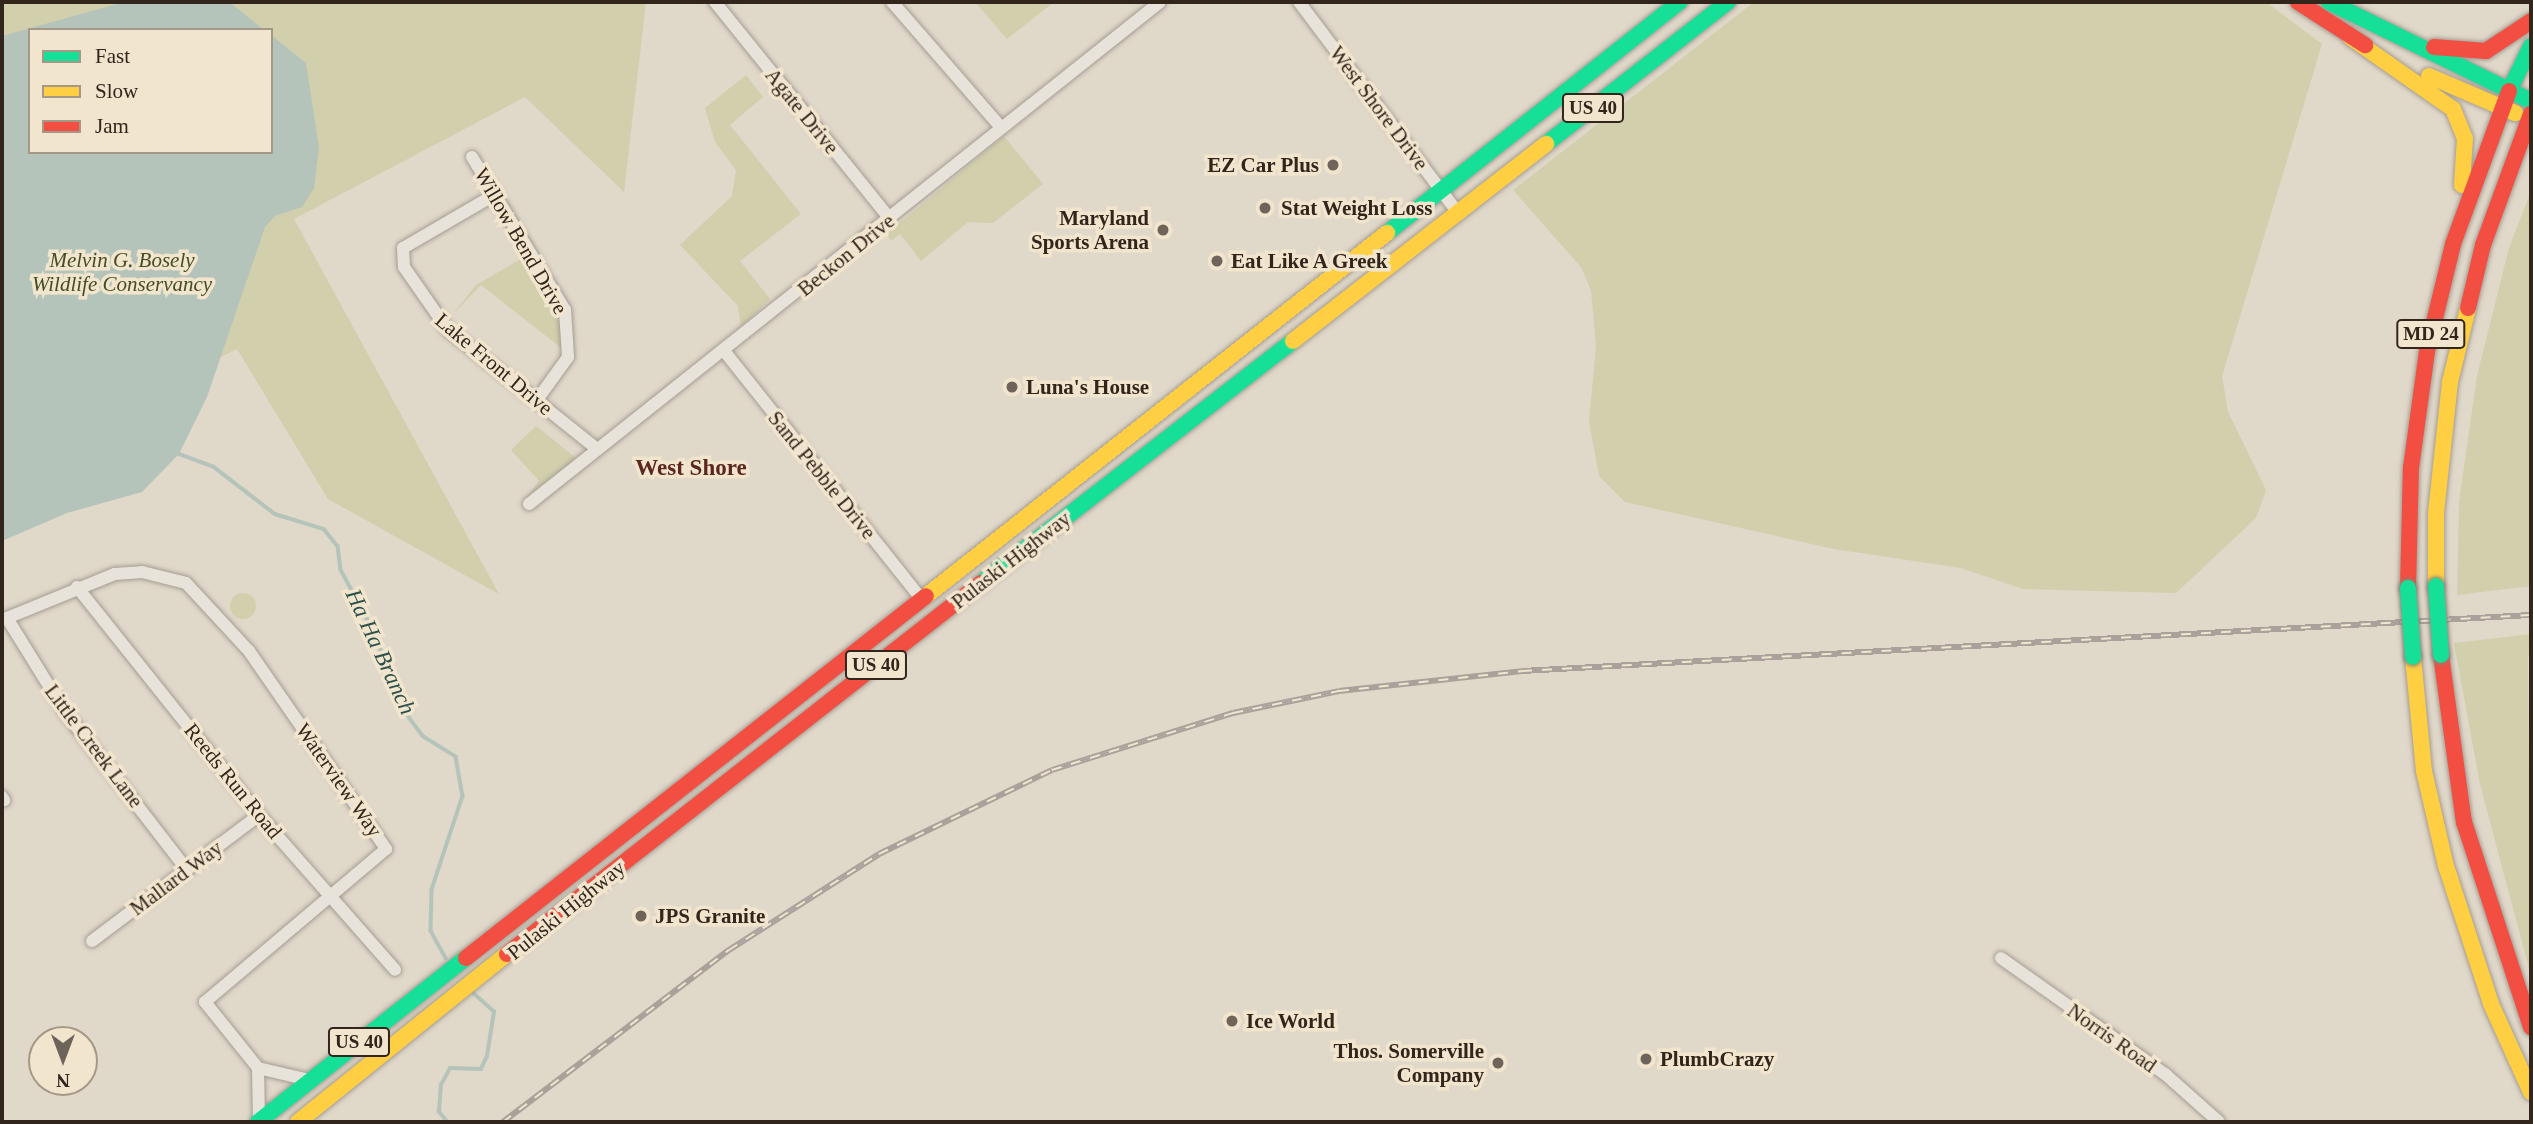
<!DOCTYPE html>
<html>
<head>
<meta charset="utf-8">
<style>
	body { margin:0 }
	#map { position:relative; width:2533px; height:1124px; overflow:hidden; background:#e0d8c9; font-family:Georgia,serif }
	div>[style] { position:absolute }
	[style*='--x'] { left:calc(var(--x)*1px); top:calc(var(--y)*1px); width:calc(var(--w)*1px); rotate:calc(var(--a)*1deg) }
	.green>* { inset:0; background:#d1cfac }
	.round { border-radius:50% }
	.water>* { inset:0; background:#b5c4ba }
	.stream>* { height:3.5px; margin:-1.75px; padding:0 1.75px; transform-origin:1.75px; border-radius:1.75px; background:#b5c4ba }
	.roads { filter:drop-shadow(0 0 2px #a59d93) drop-shadow(0 0 2px #a59d93) }
	.street>* { height:12px; margin:-6px; padding:0 6px; transform-origin:6px; border-radius:6px; background:#e8e3da }
	.fast>* { height:16px; margin:-8px; padding:0 8px; transform-origin:8px; border-radius:8px; background:#16e098 }
	.slow>* { height:16px; margin:-8px; padding:0 8px; transform-origin:8px; border-radius:8px; background:#ffcf43 }
	.jam>* { height:16px; margin:-8px; padding:0 8px; transform-origin:8px; border-radius:8px; background:#f24e42 }
	.rail>* { height:6px; margin-top:-3px; transform-origin:0; background:repeating-linear-gradient(90deg,#f2e5ce 0 10px,#a8a29b 0 20px); box-sizing:border-box; border-block:2px solid #a8a29b }
	.bridges { filter:drop-shadow(0 0 2px #8a8379) drop-shadow(0 0 2px #8a8379) }
	.fast-bridge>* { height:16px; margin:-8px; padding:0 8px; transform-origin:8px; border-radius:8px; background:#16e098 }
	.dots>* { width:19px; height:19px; translate:-50% -50%; box-sizing:border-box; border:4px solid #f2e5ce; border-radius:50% }
	span { translate:-50% -50%; white-space:nowrap; text-align:center; line-height:1.15; -webkit-text-stroke:7px #f2e5ce; paint-order:stroke }
	.shield-label span { padding:2px 5px; background:#f2e5ce; border:2px solid; border-radius:5px; -webkit-text-stroke-width:0 }
	.shield-label { font-size:19px; color:#32251c; font-weight:700 }
	.street-label { font-size:21px; color:#32251c }
	.poi-label { font-size:21px; color:#32251c; font-weight:700 }
	.right { translate:-100% -50%; text-align:right }
	.left { translate:0 -50%; text-align:left }
	.park-label { font-size:21px; color:#454d24; font-style:italic }
	.neighbourhood-label { font-size:23px; color:#5b281f; font-weight:700 }
	.water-label { font-size:23px; color:#2c504c; font-style:italic }
	.frame { position:absolute; inset:0; border:4px solid #32251c; pointer-events:none }
	.legend { position:absolute; left:28px; top:28px; width:245px; height:126px; box-sizing:border-box; background:#f2e5ce; border:2px solid #a59887; margin:0; padding:9px 12px; list-style:none; font-size:21px; color:#32251c }
	.legend li { display:flex; align-items:center; gap:14px; height:35px }
	.legend b { width:35px; border:2px solid #a59887 }
	.north { position:absolute; left:28px; top:1026px; width:70px; height:70px; box-sizing:border-box; background:#f2e5ce; border:2px solid #a59887; border-radius:50%; rotate:180deg; font-size:19px; font-weight:700; line-height:28px; text-align:center; color:#32251c }
	.north::after { content:''; display:block; margin:auto; width:24px; height:32px; background:#6f6459; clip-path:polygon(50% 0,100% 100%,50% 72%,0 100%) }
</style>
</head>
<body>
<div id="map">
	<div class="green">
		<i style="clip-path:polygon(evenodd,2px 2px,646px 2px,624px 192px,525px 97px,294px 219px,499px 594px,328px 499px,237px 349px,2px 467px,2px 2px,30px 30px,271px 30px,271px 152px,30px 152px,30px 30px)"></i>
		<i style="clip-path:polygon(975px 2px,1054px 2px,1007px 39px)"></i>
		<i style="clip-path:polygon(1754px 2px,2266px 2px,2322px 44px,2222px 376px,2228px 412px,2266px 490px,2256px 518px,2176px 593px,2023px 589px,1961px 568px,1834px 549px,1625px 502px,1599px 476px,1589px 421px,1596px 347px,1591px 290px,1581px 267px,1513px 190px)"></i>
		<i style="clip-path:polygon(746px 75px,763px 97px,730px 125px,801px 214px,740px 261px,770px 299px,741px 326px,738px 306px,680px 245px,732px 196px,736px 170px,715px 142px,705px 108px)"></i>
		<i style="clip-path:polygon(1004px 136px,1043px 184px,993px 223px,968px 222px,921px 261px,900px 234px,891px 241px,887px 234px)"></i>
		<i style="clip-path:polygon(2531px 191px,2531px 586px,2457px 595px,2459px 502px,2477px 376px,2509px 248px)"></i>
		<i style="clip-path:polygon(521px 259px,559px 322px,564px 350px,481px 285px,453px 314px,476px 285px)"></i>
		<i style="clip-path:polygon(536px 426px,576px 458px,527px 497px,539px 481px,511px 450px)"></i>
		<i class="round" style="left:230px;top:593px;width:26px;height:26px"></i>
		<i style="clip-path:polygon(2531px 634px,2528px 660px,2531px 976px,2480px 784px,2454px 643px)"></i>
	</div>
	<div class="water">
		<i style="clip-path:polygon(124px 2px,232px 4px,264px 30px,30px 30px,30px 152px,271px 152px,271px 35px,306px 63px,319px 148px,314px 188px,302px 207px,275px 216px,265px 227px,207px 397px,179px 454px,142px 492px,67px 513px,2px 541px,2px 36px)"></i>
	</div>
	<div class="stream">
		<i style="--x:179;--y:454;--w:37;--a:20"></i>
		<i style="--x:214;--y:467;--w:77;--a:37.6"></i>
		<i style="--x:275;--y:514;--w:51;--a:17"></i>
		<i style="--x:324;--y:529;--w:22;--a:51"></i>
		<i style="--x:338;--y:546;--w:24;--a:83"></i>
		<i style="--x:341;--y:570;--w:65;--a:61.5"></i>
		<i style="--x:372;--y:627;--w:91;--a:68.8"></i>
		<i style="--x:405;--y:712;--w:30;--a:53"></i>
		<i style="--x:423;--y:736;--w:39;--a:32"></i>
		<i style="--x:456;--y:757;--w:40;--a:80"></i>
		<i style="--x:463;--y:796;--w:99;--a:108.3"></i>
		<i style="--x:432;--y:890;--w:41;--a:91.4"></i>
		<i style="--x:431;--y:931;--w:31;--a:61"></i>
		<i style="--x:447;--y:1122;--w:13;--a:-129"></i>
		<i style="--x:439;--y:1112;--w:27;--a:-86"></i>
		<i style="--x:441;--y:1085;--w:19;--a:-62"></i>
		<i style="--x:450;--y:1068;--w:31;--a:2"></i>
		<i style="--x:481;--y:1069;--w:14;--a:-65"></i>
		<i style="--x:487;--y:1056;--w:45;--a:-81"></i>
		<i style="--x:494;--y:1012;--w:27;--a:-138"></i>
	</div>
	<div class="roads">
		<div class="street">
			<i style="--x:715;--y:2;--w:279;--a:51.1"></i>
			<i style="--x:892;--y:2;--w:163;--a:49"></i>
			<i style="--x:1299;--y:2;--w:266;--a:53"></i>
			<i style="--x:472;--y:157;--w:179;--a:58.7"></i>
			<i style="--x:565;--y:310;--w:47;--a:86.3"></i>
			<i style="--x:568;--y:357;--w:53;--a:125.8"></i>
			<i style="--x:494;--y:195;--w:105;--a:149.8"></i>
			<i style="--x:403;--y:248;--w:19;--a:87"></i>
			<i style="--x:404;--y:267;--w:77;--a:55.1"></i>
			<i style="--x:448;--y:330;--w:191;--a:38.6"></i>
			<i style="--x:725;--y:352;--w:313;--a:51.5"></i>
			<i style="--x:529;--y:504;--w:806;--a:-38.5"></i>
			<i style="--x:77;--y:587;--w:292;--a:51.4"></i>
			<i style="--x:259;--y:815;--w:206;--a:48.7"></i>
			<i style="--x:7;--y:618;--w:110;--a:58.3"></i>
			<i style="--x:65;--y:712;--w:200;--a:52.3"></i>
			<i style="--x:2;--y:620;--w:122;--a:-22.2"></i>
			<i style="--x:115;--y:574;--w:27;--a:-4"></i>
			<i style="--x:142;--y:572;--w:45;--a:14"></i>
			<i style="--x:186;--y:583;--w:93;--a:47.2"></i>
			<i style="--x:249;--y:651;--w:241;--a:55.3"></i>
			<i style="--x:386;--y:849;--w:237;--a:139.8"></i>
			<i style="--x:205;--y:1002;--w:85;--a:51.2"></i>
			<i style="--x:258;--y:1068;--w:51;--a:88.9"></i>
			<i style="--x:2;--y:797;--w:4;--a:56"></i>
			<i style="--x:92;--y:941;--w:209;--a:-37"></i>
			<i style="--x:2001;--y:958;--w:201;--a:35.3"></i>
			<i style="--x:2165;--y:1074;--w:72;--a:41.6"></i>
			<i style="--x:258;--y:1068;--w:52;--a:13.2"></i>
		</div>
		<div class="fast">
			<i style="--x:2329;--y:2;--w:225;--a:26.1"></i>
			<i style="--x:2509;--y:91;--w:50;--a:-63.9"></i>
			<i style="--x:1546;--y:144;--w:231;--a:-38"></i>
			<i style="--x:1387;--y:233;--w:373;--a:-38.3"></i>
			<i style="--x:981;--y:583;--w:395;--a:-37.8"></i>
			<i style="--x:258;--y:1122;--w:265;--a:-38.3"></i>
		</div>
		<div class="slow">
			<i style="--x:2350;--y:37;--w:126;--a:35"></i>
			<i style="--x:2453;--y:109;--w:31;--a:68"></i>
			<i style="--x:2465;--y:138;--w:47;--a:93.7"></i>
			<i style="--x:2429;--y:76;--w:94;--a:23.3"></i>
			<i style="--x:1293;--y:341;--w:321;--a:-37.9"></i>
			<i style="--x:2436;--y:586;--w:73;--a:-90"></i>
			<i style="--x:2436;--y:513;--w:132;--a:-83.9"></i>
			<i style="--x:2450;--y:382;--w:76;--a:-76.3"></i>
			<i style="--x:926;--y:596;--w:587;--a:-38.22"></i>
			<i style="--x:2413;--y:657;--w:115;--a:84.5"></i>
			<i style="--x:2424;--y:771;--w:98;--a:77"></i>
			<i style="--x:2446;--y:866;--w:145;--a:71.9"></i>
			<i style="--x:2491;--y:1004;--w:97;--a:65.6"></i>
			<i style="--x:298;--y:1122;--w:268;--a:-38.8"></i>
		</div>
		<div class="jam">
			<i style="--x:2298;--y:2;--w:80;--a:32.7"></i>
			<i style="--x:2434;--y:47;--w:52;--a:4.4"></i>
			<i style="--x:2486;--y:51;--w:54;--a:-33.7"></i>
			<i style="--x:2468;--y:308;--w:65;--a:-76.6"></i>
			<i style="--x:2483;--y:245;--w:140;--a:-69.9"></i>
			<i style="--x:2408;--y:588;--w:120;--a:-88.6"></i>
			<i style="--x:2411;--y:468;--w:118;--a:-82.2"></i>
			<i style="--x:2427;--y:351;--w:110;--a:-76.3"></i>
			<i style="--x:2453;--y:244;--w:163;--a:-69.9"></i>
			<i style="--x:2441;--y:655;--w:169;--a:82.2"></i>
			<i style="--x:2464;--y:822;--w:216;--a:71.9"></i>
			<i style="--x:507;--y:954;--w:602;--a:-38.05"></i>
			<i style="--x:466;--y:958;--w:585;--a:-38.2"></i>
		</div>
	</div>
	<div class="rail">
		<i style="--x:503;--y:1122;--w:284;--a:-37.3"></i>
		<i style="--x:729;--y:950;--w:178;--a:-32.6"></i>
		<i style="--x:879;--y:854;--w:192;--a:-25.9"></i>
		<i style="--x:1052;--y:770;--w:190;--a:-17.5"></i>
		<i style="--x:1233;--y:713;--w:108;--a:-11.7"></i>
		<i style="--x:1339;--y:691;--w:184;--a:-6.2"></i>
		<i style="--x:1522;--y:671;--w:1011;--a:-3.18"></i>
	</div>
	<div class="bridges">
		<div class="fast-bridge">
			<i style="--x:2436;--y:586;--w:69;--a:85.9"></i>
			<i style="--x:2408;--y:588;--w:69;--a:85.9"></i>
		</div>
	</div>
	<div class="dots">
		<i style="left:1333px;top:165px;background:#6f6459"></i>
		<i style="left:1265px;top:208px;background:#6f6459"></i>
		<i style="left:1163px;top:230px;background:#6f6459"></i>
		<i style="left:1217px;top:261px;background:#6f6459"></i>
		<i style="left:1012px;top:387px;background:#6f6459"></i>
		<i style="left:641px;top:916px;background:#6f6459"></i>
		<i style="left:1232px;top:1021px;background:#6f6459"></i>
		<i style="left:1646px;top:1059px;background:#6f6459"></i>
		<i style="left:1498px;top:1063px;background:#6f6459"></i>
	</div>
	<div class="shield-label">
		<span style="left:1593px;top:108px">US 40</span>
		<span style="left:2431px;top:334px">MD 24</span>
		<span style="left:876px;top:665px">US 40</span>
		<span style="left:359px;top:1042px">US 40</span>
	</div>
	<div class="street-label">
		<span style="left:1379px;top:108px;rotate:53deg">West Shore Drive</span>
		<span style="left:802px;top:111px;rotate:51deg">Agate Drive</span>
		<span style="left:521px;top:241px;rotate:60deg">Willow Bend Drive</span>
		<span style="left:846px;top:255px;rotate:-39deg">Beckon Drive</span>
		<span style="left:494px;top:364px;rotate:40deg">Lake Front Drive</span>
		<span style="left:822px;top:475px;rotate:51deg">Sand Pebble Drive</span>
		<span style="left:1011px;top:560px;rotate:-38deg">Pulaski Highway</span>
		<span style="left:94px;top:746px;rotate:53deg">Little Creek Lane</span>
		<span style="left:339px;top:780px;rotate:55deg">Waterview Way</span>
		<span style="left:233px;top:781px;rotate:51deg">Reeds Run Road</span>
		<span style="left:176px;top:878px;rotate:-37deg">Mallard Way</span>
		<span style="left:566px;top:910px;rotate:-39deg">Pulaski Highway</span>
		<span style="left:2112px;top:1038px;rotate:35deg">Norris Road</span>
	</div>
	<div class="poi-label">
		<span class="right" style="left:1319px;top:165px">EZ Car Plus</span>
		<span class="left" style="left:1281px;top:208px">Stat Weight Loss</span>
		<span class="right" style="left:1149px;top:230px">Maryland<br>Sports Arena</span>
		<span class="left" style="left:1231px;top:261px">Eat Like A Greek</span>
		<span class="left" style="left:1026px;top:387px">Luna's House</span>
		<span class="left" style="left:655px;top:916px">JPS Granite</span>
		<span class="left" style="left:1246px;top:1021px">Ice World</span>
		<span class="right" style="left:1484px;top:1063px">Thos. Somerville<br>Company</span>
		<span class="left" style="left:1660px;top:1059px">PlumbCrazy</span>
	</div>
	<div class="park-label">
		<span style="left:122px;top:272px">Melvin G. Bosely<br>Wildlife Conservancy</span>
	</div>
	<div class="neighbourhood-label">
		<span style="left:691px;top:468px">West Shore</span>
	</div>
	<div class="water-label">
		<span style="left:380px;top:652px;rotate:65deg">Ha Ha Branch</span>
	</div>
	<div class="frame"></div>
	<ul class="legend">
	<li><b style="height:9px;background:#16e098"></b>Fast</li>
	<li><b style="height:9px;background:#ffcf43"></b>Slow</li>
	<li><b style="height:9px;background:#f24e42"></b>Jam</li>
	</ul>
	<div class="north">N</div>
</div>
</body>
</html>
